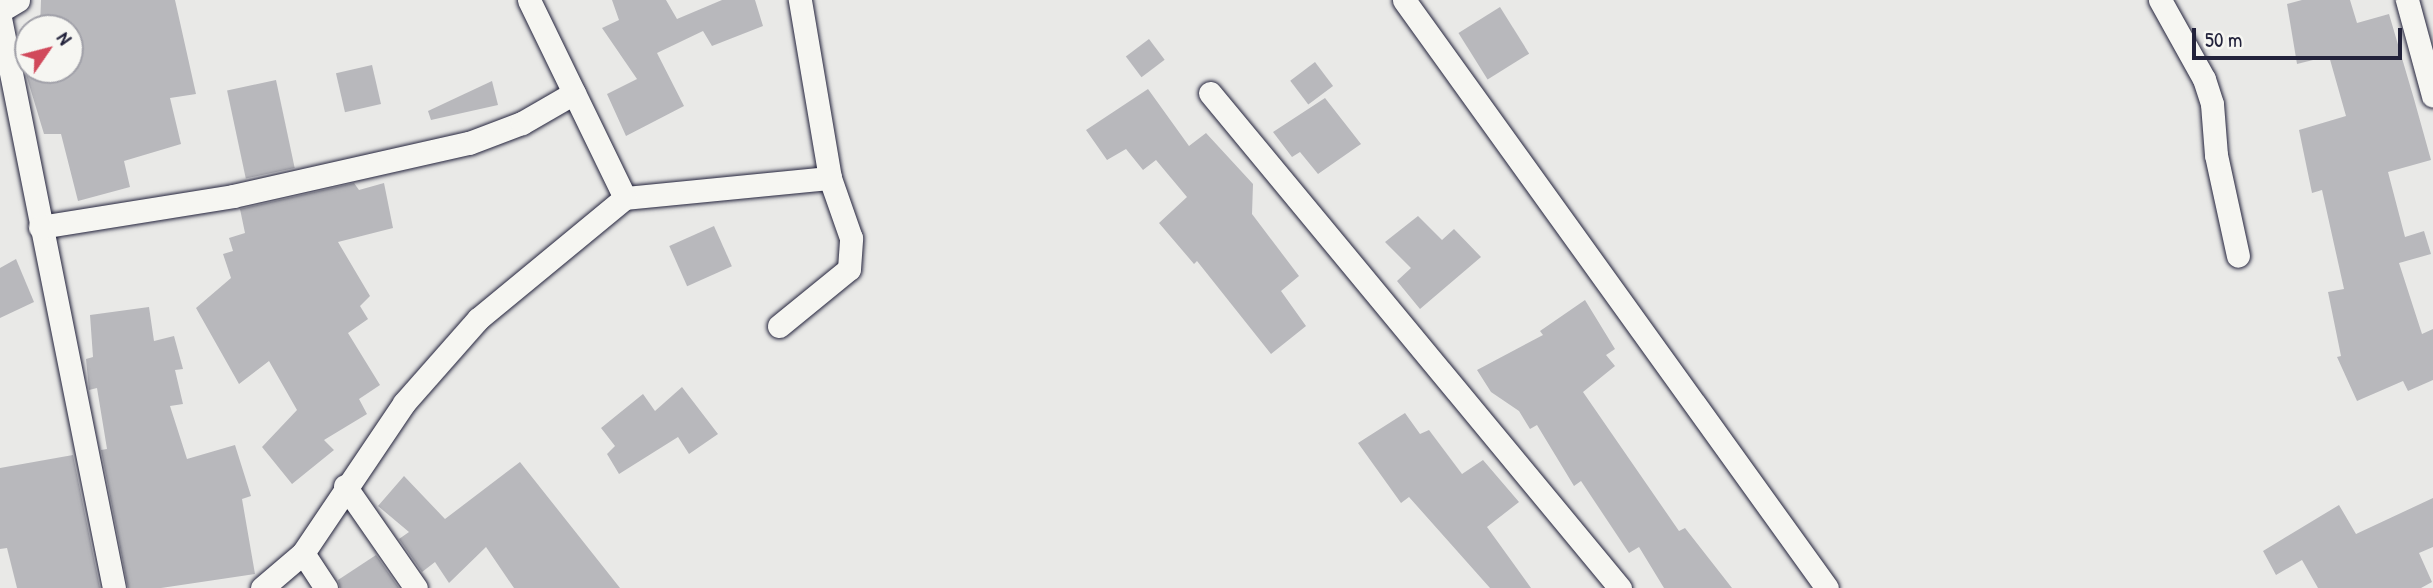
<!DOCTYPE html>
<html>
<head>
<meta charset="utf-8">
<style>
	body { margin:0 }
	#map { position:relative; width:2433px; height:588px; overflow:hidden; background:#e9e9e7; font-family:"Patrick Hand",sans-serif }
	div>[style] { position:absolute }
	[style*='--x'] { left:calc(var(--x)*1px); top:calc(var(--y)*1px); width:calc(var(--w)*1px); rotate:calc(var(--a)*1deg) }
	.building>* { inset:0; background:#b8b8bc; transform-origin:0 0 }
	.roads { filter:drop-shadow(0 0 2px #22223b) drop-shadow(0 0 2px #22223b) }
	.minor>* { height:23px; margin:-11.5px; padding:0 11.5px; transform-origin:11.5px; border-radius:11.5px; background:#f6f6f2 }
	span { translate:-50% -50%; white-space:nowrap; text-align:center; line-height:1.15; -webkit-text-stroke:5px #f6f6f2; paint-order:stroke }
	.north { position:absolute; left:14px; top:14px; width:70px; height:70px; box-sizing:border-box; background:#f6f6f2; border:2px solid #a1a1a9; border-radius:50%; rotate:55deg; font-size:19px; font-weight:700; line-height:28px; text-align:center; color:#22223b }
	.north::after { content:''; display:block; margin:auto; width:24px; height:32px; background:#d1495b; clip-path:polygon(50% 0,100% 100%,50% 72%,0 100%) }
	.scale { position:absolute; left:2192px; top:28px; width:210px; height:32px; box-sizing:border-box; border:4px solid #22223b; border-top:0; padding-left:9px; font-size:21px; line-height:24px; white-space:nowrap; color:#22223b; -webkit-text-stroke:5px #f6f6f2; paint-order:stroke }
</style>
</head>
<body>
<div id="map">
	<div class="building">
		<i style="clip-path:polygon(41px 0,175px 0,196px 94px,170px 98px,181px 144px,124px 161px,130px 187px,78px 201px,61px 134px,44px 134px,25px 71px,70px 70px,70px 28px,40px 28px)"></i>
		<i style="clip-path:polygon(612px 0,666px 0,677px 19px,722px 0,755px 0,763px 26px,712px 46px,703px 31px,657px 53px,684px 106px,626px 136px,607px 94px,637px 79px,602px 28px,619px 20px)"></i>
		<i style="clip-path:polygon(2302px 0,2350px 0,2357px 23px,2389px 14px,2414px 99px,2431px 160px,2388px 172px,2405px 237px,2424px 231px,2431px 254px,2399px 263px,2422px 334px,2433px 329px,2433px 380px,2408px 391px,2403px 381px,2357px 401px,2337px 357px,2341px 356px,2328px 292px,2344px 289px,2322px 190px,2312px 193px,2299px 130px,2346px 116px,2329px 56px,2297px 64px,2287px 4px)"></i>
		<i style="left:1500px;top:7px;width:55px;height:49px;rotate:58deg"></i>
		<i style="left:1149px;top:39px;width:26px;height:29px;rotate:53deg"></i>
		<i style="left:1315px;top:62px;width:30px;height:31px;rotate:53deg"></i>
		<i style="left:372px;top:65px;width:40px;height:37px;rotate:77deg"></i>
		<i style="left:276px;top:80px;width:90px;height:50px;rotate:78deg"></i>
		<i style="clip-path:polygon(492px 81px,498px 105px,431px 120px,428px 111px)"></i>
		<i style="clip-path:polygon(1148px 89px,1189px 146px,1206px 133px,1253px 184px,1252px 214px,1299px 276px,1281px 291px,1306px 326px,1271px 354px,1197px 261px,1194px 264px,1159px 223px,1187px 197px,1156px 160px,1143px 170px,1126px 149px,1107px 160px,1086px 130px)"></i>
		<i style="clip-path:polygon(1325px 98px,1361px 144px,1318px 174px,1300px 152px,1292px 157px,1273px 132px)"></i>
		<i style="clip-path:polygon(354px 183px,359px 190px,384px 183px,393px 228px,338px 242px,370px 296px,360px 306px,368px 319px,348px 333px,380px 385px,359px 399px,367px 414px,324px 440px,334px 450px,292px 484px,262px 447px,297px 410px,269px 361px,239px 384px,196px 308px,231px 278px,223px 254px,233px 251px,229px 238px,245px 233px,240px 209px)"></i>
		<i style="clip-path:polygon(1418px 216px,1442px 240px,1454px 229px,1481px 257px,1420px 309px,1397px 281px,1411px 268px,1385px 242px)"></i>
		<i style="left:714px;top:226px;width:44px;height:49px;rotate:66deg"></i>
		<i style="clip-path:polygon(16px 259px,34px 302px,0 318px,0 268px)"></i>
		<i style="clip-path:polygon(1585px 300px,1615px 349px,1606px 355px,1615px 366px,1583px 392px,1679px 531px,1685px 528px,1732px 588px,1664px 588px,1639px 547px,1629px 553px,1581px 481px,1574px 486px,1537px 425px,1530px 429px,1519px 411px,1491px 392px,1477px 370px,1543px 335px,1540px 331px)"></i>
		<i style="clip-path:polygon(149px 307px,154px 341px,174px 336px,183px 369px,175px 370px,183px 404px,170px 406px,187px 459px,235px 445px,251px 496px,242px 499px,255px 574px,161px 588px,128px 588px,101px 450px,107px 449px,97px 388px,89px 390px,86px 359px,93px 357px,90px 315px)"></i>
		<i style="clip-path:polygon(682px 387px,718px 434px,689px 454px,678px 437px,619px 474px,607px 454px,615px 446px,601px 428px,643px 394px,655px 411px)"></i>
		<i style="clip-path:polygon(1405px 413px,1420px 434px,1429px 430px,1462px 474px,1483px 460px,1519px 502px,1487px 527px,1531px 588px,1490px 588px,1409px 497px,1401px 503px,1358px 443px)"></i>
		<i style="clip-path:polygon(73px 455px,100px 588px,17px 588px,7px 548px,0 549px,0 468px)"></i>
		<i style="clip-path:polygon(520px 462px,620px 588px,514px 588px,486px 547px,449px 583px,435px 562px,422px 572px,399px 539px,409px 532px,378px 506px,404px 476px,445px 519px)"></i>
		<i style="clip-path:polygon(2433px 498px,2433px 547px,2419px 553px,2432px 582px,2421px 588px,2318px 588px,2302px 560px,2276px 575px,2263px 551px,2339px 505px,2356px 534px)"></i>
		<i style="clip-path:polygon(376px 555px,399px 588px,340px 588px,338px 580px)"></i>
	</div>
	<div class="roads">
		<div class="minor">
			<i style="--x:1404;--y:0;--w:724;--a:54.27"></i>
			<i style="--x:2160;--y:0;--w:90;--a:60.9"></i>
			<i style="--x:2204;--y:79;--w:26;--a:72"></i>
			<i style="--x:2212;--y:104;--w:51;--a:85.5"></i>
			<i style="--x:2216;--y:155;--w:103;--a:77.7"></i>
			<i style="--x:2407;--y:0;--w:99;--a:74.8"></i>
			<i style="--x:0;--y:11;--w:21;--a:-31"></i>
			<i style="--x:0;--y:18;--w:581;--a:78.69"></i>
			<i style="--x:1210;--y:93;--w:643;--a:50.37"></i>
			<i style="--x:625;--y:198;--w:206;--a:-5.6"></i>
			<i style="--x:40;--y:227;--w:195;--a:-9.1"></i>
			<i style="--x:233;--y:196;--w:242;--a:-12.7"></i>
			<i style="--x:469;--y:143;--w:57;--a:-20.7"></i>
			<i style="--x:522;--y:123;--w:60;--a:-30"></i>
			<i style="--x:779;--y:326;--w:90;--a:-39.2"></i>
			<i style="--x:849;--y:269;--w:31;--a:-86"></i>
			<i style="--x:851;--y:238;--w:64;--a:-109.3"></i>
			<i style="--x:830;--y:178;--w:181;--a:-99.6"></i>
			<i style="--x:345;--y:486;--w:124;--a:55.2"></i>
			<i style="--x:303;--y:553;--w:42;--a:56.7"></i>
			<i style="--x:262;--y:588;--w:54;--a:-40.5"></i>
			<i style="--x:303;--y:553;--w:181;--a:-56"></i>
			<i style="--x:404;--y:403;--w:112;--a:-48.6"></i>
			<i style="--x:478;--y:319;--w:190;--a:-39.5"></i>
			<i style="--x:625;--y:198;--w:220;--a:-115.9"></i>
		</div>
	</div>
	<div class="north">N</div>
	<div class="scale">50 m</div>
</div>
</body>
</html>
